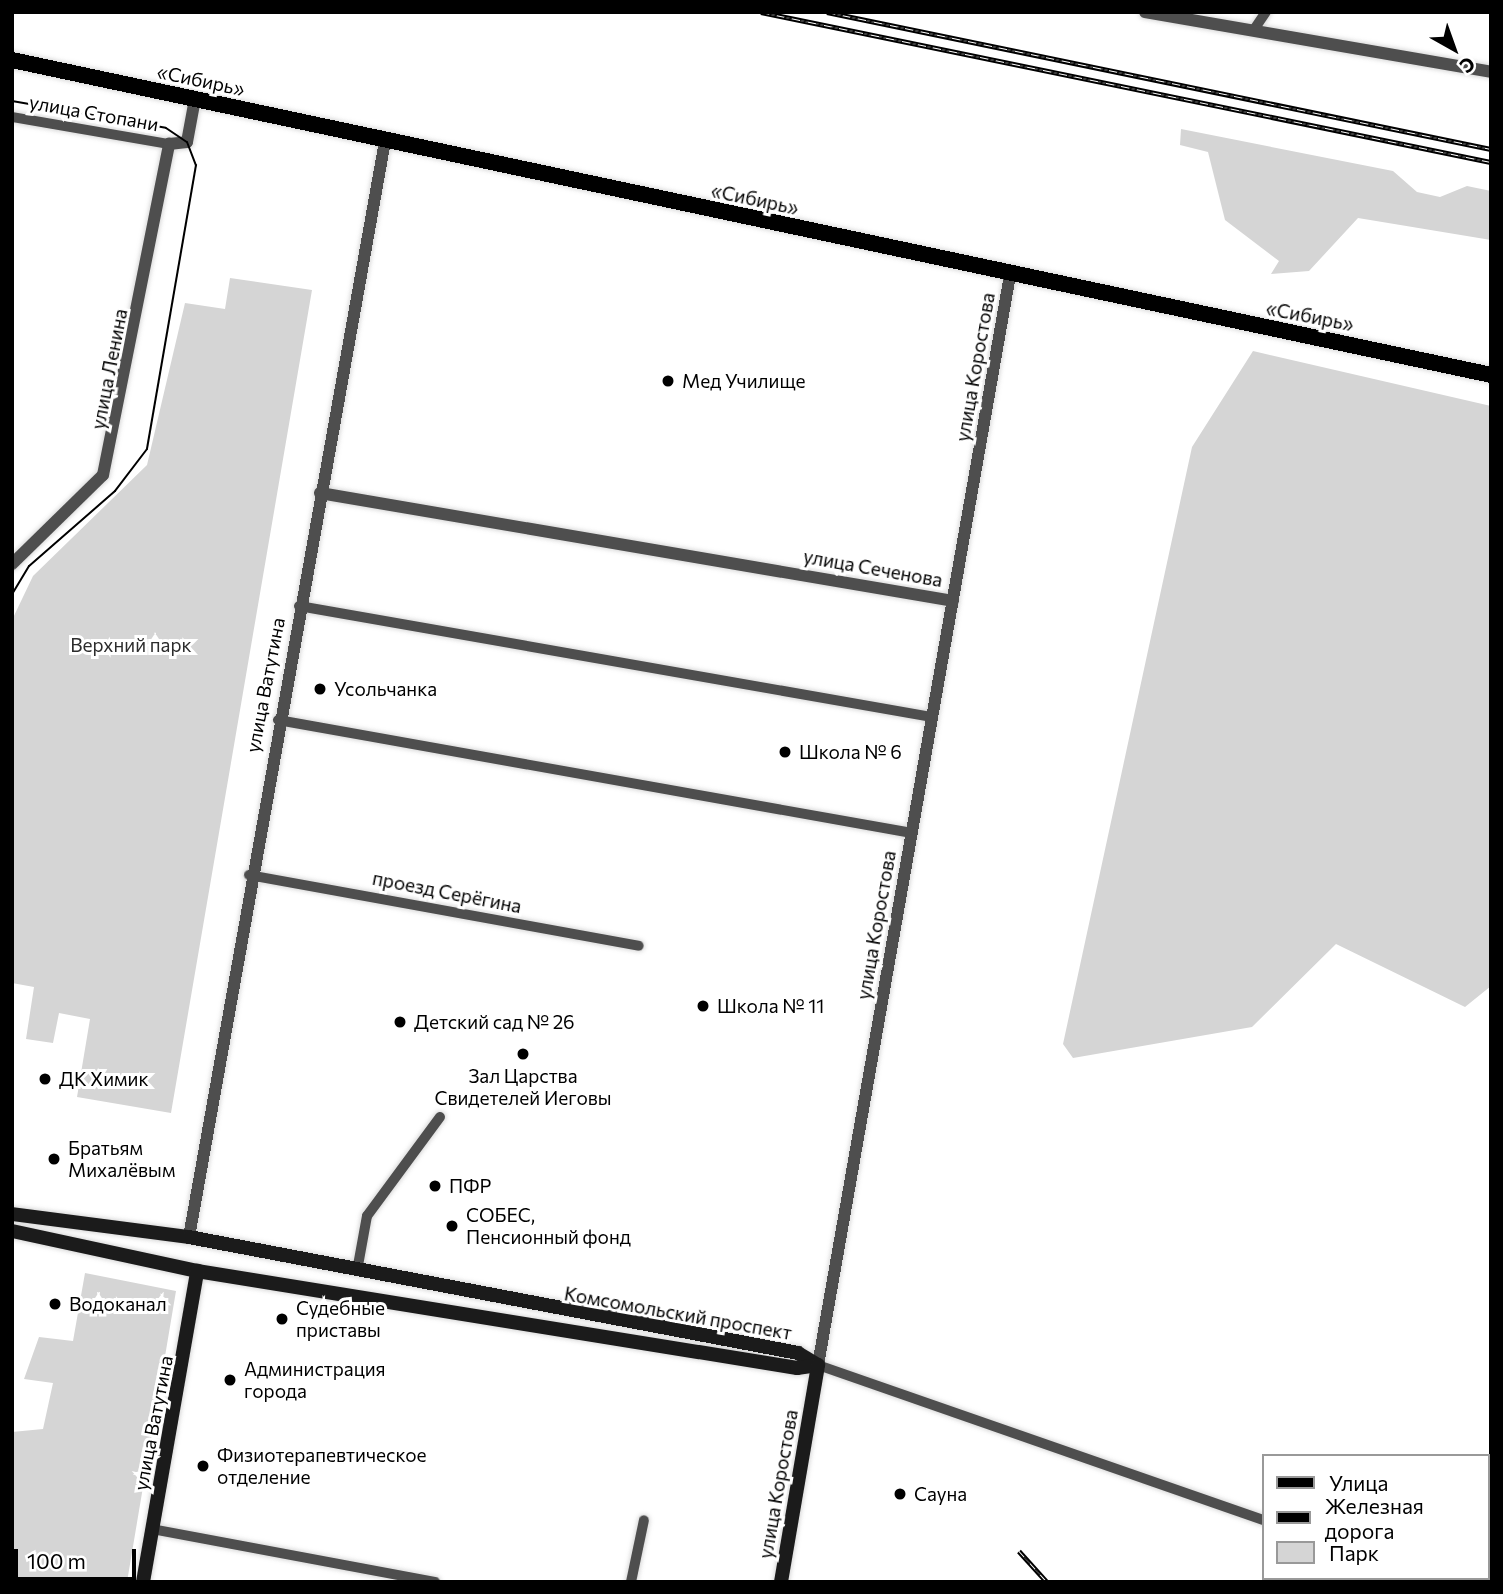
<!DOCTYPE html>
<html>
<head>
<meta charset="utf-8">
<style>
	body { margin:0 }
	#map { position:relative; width:1503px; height:1594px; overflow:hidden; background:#fff; font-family:Commissioner,sans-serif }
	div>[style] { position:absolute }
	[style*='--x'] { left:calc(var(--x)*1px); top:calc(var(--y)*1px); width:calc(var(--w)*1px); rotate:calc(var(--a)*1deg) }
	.green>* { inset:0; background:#d5d5d5 }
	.roads { filter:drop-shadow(0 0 2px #dbdbdb) drop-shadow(0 0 2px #dbdbdb) }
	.minor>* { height:10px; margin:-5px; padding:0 5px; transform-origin:5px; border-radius:5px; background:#4e4e4e }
	.tertiary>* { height:12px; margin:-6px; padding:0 6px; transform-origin:6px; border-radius:6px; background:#4e4e4e }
	.secondary>* { height:14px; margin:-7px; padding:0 7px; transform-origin:7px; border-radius:7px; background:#1b1b1b }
	.primary>* { height:16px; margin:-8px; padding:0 8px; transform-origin:8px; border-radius:8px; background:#000 }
	.tram>* { height:2px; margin:-1px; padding:0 1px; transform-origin:1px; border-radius:1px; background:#000 }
	.rail>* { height:5px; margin-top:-2.5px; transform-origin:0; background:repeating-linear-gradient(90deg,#fff 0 8px,#000 0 16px); box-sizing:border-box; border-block:2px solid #000 }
	.dots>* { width:19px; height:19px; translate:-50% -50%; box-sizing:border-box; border:4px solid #fff; border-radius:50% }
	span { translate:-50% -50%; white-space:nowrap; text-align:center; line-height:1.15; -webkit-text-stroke:6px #fff; paint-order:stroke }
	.street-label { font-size:19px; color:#000 }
	.poi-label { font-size:19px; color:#000 }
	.left { translate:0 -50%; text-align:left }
	.park-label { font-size:19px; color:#2c2c2c }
	.frame { position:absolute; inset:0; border:14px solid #000; pointer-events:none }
	.legend { position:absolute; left:1262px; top:1454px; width:228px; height:126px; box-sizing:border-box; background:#fff; border:2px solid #999; margin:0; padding:9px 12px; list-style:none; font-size:21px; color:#000 }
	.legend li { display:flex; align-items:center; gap:14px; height:35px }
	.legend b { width:35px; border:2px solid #999 }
	.north { position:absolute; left:1419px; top:14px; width:70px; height:70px; -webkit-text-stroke:5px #fff; paint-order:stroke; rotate:140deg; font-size:19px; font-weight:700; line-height:28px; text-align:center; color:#000 }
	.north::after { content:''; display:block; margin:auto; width:24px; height:32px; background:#000; clip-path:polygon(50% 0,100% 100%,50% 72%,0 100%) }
	.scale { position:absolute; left:14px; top:1549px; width:122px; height:32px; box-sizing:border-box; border:4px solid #000; border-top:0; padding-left:9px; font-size:21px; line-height:24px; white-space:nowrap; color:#000; -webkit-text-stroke:5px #fff; paint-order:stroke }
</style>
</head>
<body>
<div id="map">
	<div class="green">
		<i style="clip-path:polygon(1181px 129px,1393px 171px,1417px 192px,1440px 197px,1467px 186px,1491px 191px,1491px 240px,1358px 218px,1309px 271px,1271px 274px,1279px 261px,1225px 220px,1208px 152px,1180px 145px)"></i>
		<i style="clip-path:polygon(230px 278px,312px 290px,171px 1113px,77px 1097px,90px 1019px,59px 1013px,53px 1043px,26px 1039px,34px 987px,12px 983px,12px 620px,33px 576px,147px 465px,185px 303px,225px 309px)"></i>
		<i style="clip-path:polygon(1253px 351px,1491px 406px,1491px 986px,1465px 1007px,1336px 944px,1252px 1027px,1073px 1058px,1063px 1044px,1192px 447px)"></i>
		<i style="clip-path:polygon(85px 1273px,176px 1291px,127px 1582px,12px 1582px,12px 1432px,43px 1429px,53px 1383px,24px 1379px,39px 1337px,73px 1341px)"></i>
	</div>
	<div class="roads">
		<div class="minor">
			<i style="--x:1253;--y:31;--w:23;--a:-56"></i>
			<i style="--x:12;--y:117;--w:159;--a:9.8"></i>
			<i style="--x:299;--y:606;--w:643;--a:9.95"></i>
			<i style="--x:278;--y:720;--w:644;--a:10.11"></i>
			<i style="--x:249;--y:875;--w:396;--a:10.3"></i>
			<i style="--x:357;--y:1271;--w:56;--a:-79.7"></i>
			<i style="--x:367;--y:1216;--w:123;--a:-53.6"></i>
			<i style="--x:818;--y:1365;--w:471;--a:19.2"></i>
			<i style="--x:152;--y:1529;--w:288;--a:10.6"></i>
			<i style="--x:1427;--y:1578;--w:11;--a:22"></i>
			<i style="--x:631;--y:1582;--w:63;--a:-78.2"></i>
		</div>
		<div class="tertiary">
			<i style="--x:1145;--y:12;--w:351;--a:9.8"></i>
			<i style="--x:320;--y:493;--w:642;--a:9.68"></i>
			<i style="--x:12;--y:564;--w:127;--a:-44.4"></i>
			<i style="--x:103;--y:475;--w:338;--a:-78.7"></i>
			<i style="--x:169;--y:144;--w:18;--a:-6"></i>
			<i style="--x:187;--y:142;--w:44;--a:-79.5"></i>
			<i style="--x:189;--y:1237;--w:1113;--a:-79.86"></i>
			<i style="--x:818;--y:1365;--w:1107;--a:-80.01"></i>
		</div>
		<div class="secondary">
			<i style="--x:12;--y:1214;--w:178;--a:7.4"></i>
			<i style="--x:189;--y:1237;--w:620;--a:10.78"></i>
			<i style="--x:798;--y:1353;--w:23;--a:31"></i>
			<i style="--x:12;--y:1231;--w:189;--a:12.2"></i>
			<i style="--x:197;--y:1271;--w:608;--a:9.18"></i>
			<i style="--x:797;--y:1368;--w:21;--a:-8"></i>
			<i style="--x:143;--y:1582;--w:316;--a:-80.1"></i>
			<i style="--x:781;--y:1582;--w:220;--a:-80.3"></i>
		</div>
		<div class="primary">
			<i style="--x:12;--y:60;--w:1512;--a:12.02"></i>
		</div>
	</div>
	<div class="tram">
		<i style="--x:12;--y:101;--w:156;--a:9.9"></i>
		<i style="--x:166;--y:128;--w:25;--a:34"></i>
		<i style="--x:187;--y:142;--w:25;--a:69"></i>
		<i style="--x:196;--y:165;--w:288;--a:99.8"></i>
		<i style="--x:147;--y:449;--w:53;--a:127.3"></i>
		<i style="--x:115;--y:491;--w:114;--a:138.9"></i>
		<i style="--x:29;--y:566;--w:33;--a:121"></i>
	</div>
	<div class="rail">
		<i style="--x:761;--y:12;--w:745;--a:11.61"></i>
		<i style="--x:827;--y:12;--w:678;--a:11.66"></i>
		<i style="--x:1019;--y:1551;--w:42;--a:47.9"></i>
	</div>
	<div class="dots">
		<i style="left:668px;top:381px;background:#000"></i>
		<i style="left:320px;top:689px;background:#000"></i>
		<i style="left:785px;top:752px;background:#000"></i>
		<i style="left:703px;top:1006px;background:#000"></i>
		<i style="left:400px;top:1022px;background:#000"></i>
		<i style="left:523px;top:1054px;background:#000"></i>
		<i style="left:45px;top:1079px;background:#000"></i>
		<i style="left:54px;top:1159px;background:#000"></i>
		<i style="left:435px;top:1186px;background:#000"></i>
		<i style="left:452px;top:1226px;background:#000"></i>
		<i style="left:55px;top:1304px;background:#000"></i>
		<i style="left:282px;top:1319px;background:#000"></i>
		<i style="left:230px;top:1380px;background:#000"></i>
		<i style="left:203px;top:1466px;background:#000"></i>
		<i style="left:900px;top:1494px;background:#000"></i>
	</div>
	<div class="street-label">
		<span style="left:201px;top:80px;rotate:12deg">«Сибирь»</span>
		<span style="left:94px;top:113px;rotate:10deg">улица Стопани</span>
		<span style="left:755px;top:199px;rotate:12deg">«Сибирь»</span>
		<span style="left:1310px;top:316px;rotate:11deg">«Сибирь»</span>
		<span style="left:975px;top:367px;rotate:-80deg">улица Коростова</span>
		<span style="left:109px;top:369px;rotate:-79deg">улица Ленина</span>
		<span style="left:873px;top:568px;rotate:10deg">улица Сеченова</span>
		<span style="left:265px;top:685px;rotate:-79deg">улица Ватутина</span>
		<span style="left:447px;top:892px;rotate:11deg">проезд Серёгина</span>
		<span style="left:876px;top:925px;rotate:-80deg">улица Коростова</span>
		<span style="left:678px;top:1313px;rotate:10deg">Комсомольский проспект</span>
		<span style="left:153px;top:1423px;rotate:-79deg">улица Ватутина</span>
		<span style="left:778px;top:1484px;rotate:-80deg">улица Коростова</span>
	</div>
	<div class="poi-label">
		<span class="left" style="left:682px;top:381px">Мед Училище</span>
		<span class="left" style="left:334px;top:689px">Усольчанка</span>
		<span class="left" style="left:799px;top:752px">Школа № 6</span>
		<span class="left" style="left:717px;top:1006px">Школа № 11</span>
		<span class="left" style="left:414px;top:1022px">Детский сад № 26</span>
		<span style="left:523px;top:1087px">Зал Царства<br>Свидетелей Иеговы</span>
		<span class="left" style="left:59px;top:1079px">ДК Химик</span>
		<span class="left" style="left:68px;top:1159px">Братьям<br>Михалёвым</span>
		<span class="left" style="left:449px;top:1186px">ПФР</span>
		<span class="left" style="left:466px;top:1226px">СОБЕС,<br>Пенсионный фонд</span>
		<span class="left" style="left:69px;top:1304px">Водоканал</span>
		<span class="left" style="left:296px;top:1319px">Судебные<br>приставы</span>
		<span class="left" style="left:244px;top:1380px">Администрация<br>города</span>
		<span class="left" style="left:217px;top:1466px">Физиотерапевтическое<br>отделение</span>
		<span class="left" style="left:914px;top:1494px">Сауна</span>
	</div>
	<div class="park-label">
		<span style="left:131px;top:645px">Верхний парк</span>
	</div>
	<div class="frame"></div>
	<ul class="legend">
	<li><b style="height:9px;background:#000"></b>Улица</li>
	<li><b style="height:9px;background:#000"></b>Железная дорога</li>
	<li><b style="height:19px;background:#d5d5d5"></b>Парк</li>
	</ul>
	<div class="north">С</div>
	<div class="scale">100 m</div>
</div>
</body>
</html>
